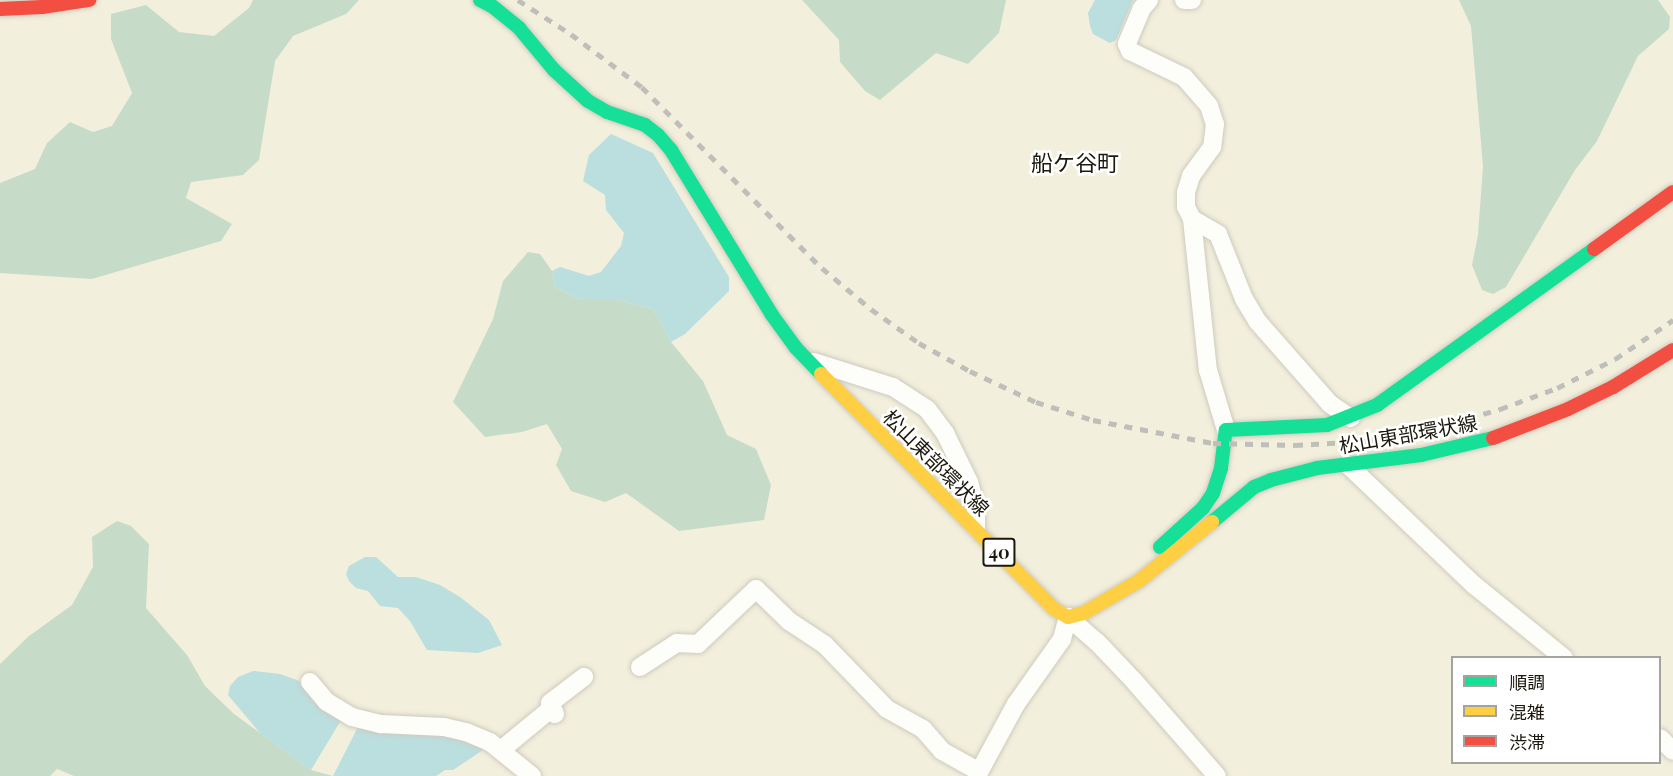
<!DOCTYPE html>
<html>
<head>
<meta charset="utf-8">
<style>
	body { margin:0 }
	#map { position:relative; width:1673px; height:776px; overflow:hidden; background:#f3efdd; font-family:"Playfair Display","Noto Sans JP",serif }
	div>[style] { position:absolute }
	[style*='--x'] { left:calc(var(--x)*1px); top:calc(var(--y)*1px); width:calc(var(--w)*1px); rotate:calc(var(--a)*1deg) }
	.forest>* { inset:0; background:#c6dcc8 }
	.water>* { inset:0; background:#bbdedf }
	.roads { filter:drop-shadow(0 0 2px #cecbbd) drop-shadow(0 0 2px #cecbbd) }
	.street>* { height:18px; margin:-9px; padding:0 9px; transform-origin:9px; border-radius:9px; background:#fdfdfa }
	.fast>* { height:14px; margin:-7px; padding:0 7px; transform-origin:7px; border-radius:7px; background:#16e098 }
	.slow>* { height:14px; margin:-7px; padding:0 7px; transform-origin:7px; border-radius:7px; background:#ffcf43 }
	.jam>* { height:14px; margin:-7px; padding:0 7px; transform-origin:7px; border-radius:7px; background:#f24e42 }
	.rail>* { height:4.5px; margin-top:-2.25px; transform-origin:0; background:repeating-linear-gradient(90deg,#bfbfba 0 8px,transparent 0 16px) }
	span { translate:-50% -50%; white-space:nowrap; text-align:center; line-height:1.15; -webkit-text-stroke:5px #fff; paint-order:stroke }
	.shield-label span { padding:2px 4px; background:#fff; border:2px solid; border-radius:4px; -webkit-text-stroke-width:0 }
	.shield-label { font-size:18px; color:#1b180d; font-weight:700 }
	.street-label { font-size:20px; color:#1b180d }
	.quarter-label { font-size:22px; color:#1b180d }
	.legend { position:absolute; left:1451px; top:656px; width:210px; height:108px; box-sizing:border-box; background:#fff; border:2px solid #a4a39e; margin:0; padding:8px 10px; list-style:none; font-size:18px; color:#1b180d }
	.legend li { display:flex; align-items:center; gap:12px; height:30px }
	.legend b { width:30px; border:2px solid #a4a39e }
</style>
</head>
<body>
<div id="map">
	<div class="forest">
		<i style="clip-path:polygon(253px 0,359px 0,346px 14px,293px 36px,275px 61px,259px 160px,243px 175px,191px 182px,186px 198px,232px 224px,221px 241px,92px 279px,0 273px,0 183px,35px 169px,47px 143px,70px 122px,93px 132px,112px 126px,132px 93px,111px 39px,111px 14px,146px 5px,179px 32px,214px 36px,249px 8px)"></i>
		<i style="clip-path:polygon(802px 0,1006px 0,999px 33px,968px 64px,936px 53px,880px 100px,865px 91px,840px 62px,839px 40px)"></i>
		<i style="clip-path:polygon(1459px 0,1658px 0,1670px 17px,1669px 29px,1638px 56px,1597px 141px,1575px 170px,1506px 287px,1493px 294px,1482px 290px,1472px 265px,1478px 235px,1483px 166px,1471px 26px)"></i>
		<i style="clip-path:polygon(528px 252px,540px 254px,552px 271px,555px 287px,581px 300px,618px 300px,653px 309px,671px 342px,703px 381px,727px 435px,756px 449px,771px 485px,764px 520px,679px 531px,626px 493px,605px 502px,571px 491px,556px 465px,562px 449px,547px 424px,522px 432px,485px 437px,453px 402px,493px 319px,503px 281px)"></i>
		<i style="clip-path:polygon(117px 521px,131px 526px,149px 544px,146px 608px,187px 655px,205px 686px,234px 714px,311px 770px,333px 776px,74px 776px,57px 769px,50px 776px,0 776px,0 664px,29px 636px,72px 605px,93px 567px,92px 537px)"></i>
	</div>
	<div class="water">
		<i style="clip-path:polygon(1095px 0,1133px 0,1116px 40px,1110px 43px,1093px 34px,1090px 26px,1088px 13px)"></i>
		<i style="clip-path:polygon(611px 134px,653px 153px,729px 277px,729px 291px,685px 334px,671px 342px,653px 309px,618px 300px,581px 300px,555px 287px,552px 271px,560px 267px,589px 276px,601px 272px,621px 246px,624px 233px,606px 210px,605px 195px,583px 181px,589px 155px)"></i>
		<i style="clip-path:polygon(365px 557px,376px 557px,398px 577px,416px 577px,440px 585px,460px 597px,489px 620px,502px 645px,478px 653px,427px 650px,410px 621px,398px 608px,380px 606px,368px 591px,356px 588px,349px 581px,346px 574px,349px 566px)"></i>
		<i style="clip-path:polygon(253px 671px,280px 674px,297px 680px,343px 717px,311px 770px,260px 733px,228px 695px,230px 686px,238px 677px)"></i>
		<i style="clip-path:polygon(358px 727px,446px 735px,486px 748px,453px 770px,445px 770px,436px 776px,333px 776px)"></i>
	</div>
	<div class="roads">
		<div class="street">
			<i style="--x:1149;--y:0;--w:11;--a:131"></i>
			<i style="--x:1142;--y:8;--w:39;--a:113"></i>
			<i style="--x:1127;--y:44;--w:8;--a:67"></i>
			<i style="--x:1130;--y:51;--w:60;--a:25.7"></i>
			<i style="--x:1184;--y:77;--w:38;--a:49"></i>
			<i style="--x:1209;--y:106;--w:19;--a:72"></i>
			<i style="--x:1215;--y:124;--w:23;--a:97"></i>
			<i style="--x:1212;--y:147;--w:36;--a:126"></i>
			<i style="--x:1191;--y:176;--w:17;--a:107"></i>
			<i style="--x:1186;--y:192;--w:15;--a:90"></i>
			<i style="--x:1186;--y:207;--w:13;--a:63"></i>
			<i style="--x:1192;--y:219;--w:30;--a:30"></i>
			<i style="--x:1218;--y:234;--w:70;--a:68.2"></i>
			<i style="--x:1244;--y:299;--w:27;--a:59"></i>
			<i style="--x:1258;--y:322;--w:109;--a:48.7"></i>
			<i style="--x:1330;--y:404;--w:25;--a:34"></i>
			<i style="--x:1184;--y:0;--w:8;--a:0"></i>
			<i style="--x:1192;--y:219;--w:152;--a:84"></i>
			<i style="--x:1208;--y:370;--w:63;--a:73.3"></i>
			<i style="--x:814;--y:362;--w:83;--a:17.6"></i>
			<i style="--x:893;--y:387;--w:40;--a:32.9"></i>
			<i style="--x:927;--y:409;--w:30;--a:53"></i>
			<i style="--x:945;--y:433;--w:55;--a:63.9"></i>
			<i style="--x:969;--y:482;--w:28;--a:75"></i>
			<i style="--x:976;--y:509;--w:18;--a:90"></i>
			<i style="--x:1348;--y:465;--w:174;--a:43.6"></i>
			<i style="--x:1474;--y:585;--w:116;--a:39"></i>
			<i style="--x:640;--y:667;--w:44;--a:-33"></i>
			<i style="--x:677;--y:643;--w:21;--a:3"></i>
			<i style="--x:698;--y:644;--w:80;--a:-43.5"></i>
			<i style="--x:756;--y:589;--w:46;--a:44.1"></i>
			<i style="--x:789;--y:621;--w:43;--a:33.7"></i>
			<i style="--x:825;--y:645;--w:89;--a:45.9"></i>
			<i style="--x:887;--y:709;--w:41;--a:29.1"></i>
			<i style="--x:923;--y:729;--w:29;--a:49"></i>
			<i style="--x:942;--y:751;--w:41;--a:29.1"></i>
			<i style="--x:310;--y:682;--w:26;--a:50"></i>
			<i style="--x:327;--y:702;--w:29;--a:31"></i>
			<i style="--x:352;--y:717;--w:30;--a:14"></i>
			<i style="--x:381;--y:724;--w:63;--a:2.7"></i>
			<i style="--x:444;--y:727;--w:23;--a:13"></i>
			<i style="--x:466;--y:732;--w:26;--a:23"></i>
			<i style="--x:490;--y:742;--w:54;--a:39"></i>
			<i style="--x:555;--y:714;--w:12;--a:-114"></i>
			<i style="--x:550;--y:703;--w:43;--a:-37.4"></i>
			<i style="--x:1660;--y:738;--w:18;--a:45"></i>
			<i style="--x:501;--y:750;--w:66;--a:-39.5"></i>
			<i style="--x:977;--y:776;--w:82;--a:-61.6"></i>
			<i style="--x:1016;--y:704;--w:80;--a:-54.7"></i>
			<i style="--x:1062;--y:639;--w:23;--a:-75"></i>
			<i style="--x:1068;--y:617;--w:38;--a:41"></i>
			<i style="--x:1097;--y:642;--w:54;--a:46.5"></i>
			<i style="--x:1134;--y:681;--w:126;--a:48.9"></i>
		</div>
		<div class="fast">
			<i style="--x:480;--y:0;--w:13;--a:27"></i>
			<i style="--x:492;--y:6;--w:35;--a:39"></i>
			<i style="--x:519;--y:28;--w:55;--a:50.2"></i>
			<i style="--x:554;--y:70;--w:46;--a:42.4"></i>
			<i style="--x:588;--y:101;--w:22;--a:30"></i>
			<i style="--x:607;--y:112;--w:40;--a:18.9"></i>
			<i style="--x:645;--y:125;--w:16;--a:38"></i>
			<i style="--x:658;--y:135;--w:20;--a:49"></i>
			<i style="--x:671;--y:150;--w:193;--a:58.5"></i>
			<i style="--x:772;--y:315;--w:41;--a:54"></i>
			<i style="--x:796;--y:348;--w:36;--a:46"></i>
			<i style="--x:1212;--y:522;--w:55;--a:-39.8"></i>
			<i style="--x:1254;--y:487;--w:18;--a:-22"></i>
			<i style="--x:1271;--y:480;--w:48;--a:-14.6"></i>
			<i style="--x:1317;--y:468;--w:105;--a:-7.1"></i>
			<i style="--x:1421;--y:455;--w:74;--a:-13.3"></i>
			<i style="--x:1160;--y:547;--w:58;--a:-42.2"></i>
			<i style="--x:1203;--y:508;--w:18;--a:-56"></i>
			<i style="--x:1213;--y:493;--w:26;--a:-72"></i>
			<i style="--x:1221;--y:468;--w:38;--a:-83"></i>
			<i style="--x:1226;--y:430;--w:101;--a:-2.8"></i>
			<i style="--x:1327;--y:425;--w:54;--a:-21.8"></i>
			<i style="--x:1377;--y:405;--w:267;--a:-35.7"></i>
		</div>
		<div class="slow">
			<i style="--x:821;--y:374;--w:331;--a:45.2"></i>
			<i style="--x:1054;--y:609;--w:16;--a:30"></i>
			<i style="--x:1068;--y:617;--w:16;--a:-14"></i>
			<i style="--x:1084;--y:613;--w:64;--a:-30.2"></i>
			<i style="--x:1139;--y:581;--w:94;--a:-38.9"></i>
		</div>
		<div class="jam">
			<i style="--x:0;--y:9;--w:42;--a:-2.7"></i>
			<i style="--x:42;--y:7;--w:48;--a:-8.5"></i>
			<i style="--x:1594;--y:249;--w:97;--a:-35.8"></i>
			<i style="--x:1493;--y:438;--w:80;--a:-21.1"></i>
			<i style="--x:1568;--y:409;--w:50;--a:-26.1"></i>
			<i style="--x:1613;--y:387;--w:70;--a:-31.7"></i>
		</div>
	</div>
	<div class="rail">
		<i style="--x:518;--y:0;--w:63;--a:32.7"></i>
		<i style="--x:571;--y:34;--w:89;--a:36.7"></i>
		<i style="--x:642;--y:87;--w:255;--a:45.2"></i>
		<i style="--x:822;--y:268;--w:64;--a:39.9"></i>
		<i style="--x:871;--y:309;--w:59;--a:35.3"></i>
		<i style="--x:919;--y:343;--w:58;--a:28.8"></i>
		<i style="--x:970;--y:371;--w:73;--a:25.2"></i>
		<i style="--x:1036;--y:402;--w:60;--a:17.5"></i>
		<i style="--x:1093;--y:420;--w:122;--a:10.9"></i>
		<i style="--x:1213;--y:443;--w:82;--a:1.4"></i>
		<i style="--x:1295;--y:445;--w:71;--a:-3.2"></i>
		<i style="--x:1366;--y:441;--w:72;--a:-11.2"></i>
		<i style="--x:1437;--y:427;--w:66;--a:-15.9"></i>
		<i style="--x:1500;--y:409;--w:61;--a:-20.2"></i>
		<i style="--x:1557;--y:388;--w:65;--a:-26.6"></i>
		<i style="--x:1615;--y:359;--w:70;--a:-33.9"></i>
	</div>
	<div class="shield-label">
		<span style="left:999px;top:552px">40</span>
	</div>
	<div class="street-label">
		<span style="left:1408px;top:433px;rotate:-10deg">松山東部環状線</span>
		<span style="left:937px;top:462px;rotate:45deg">松山東部環状線</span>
	</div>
	<div class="quarter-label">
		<span style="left:1075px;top:163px">船ケ谷町</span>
	</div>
	<ul class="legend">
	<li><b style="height:8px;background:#16e098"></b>順調</li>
	<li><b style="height:8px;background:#ffcf43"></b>混雑</li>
	<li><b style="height:8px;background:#f24e42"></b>渋滞</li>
	</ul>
</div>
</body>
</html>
